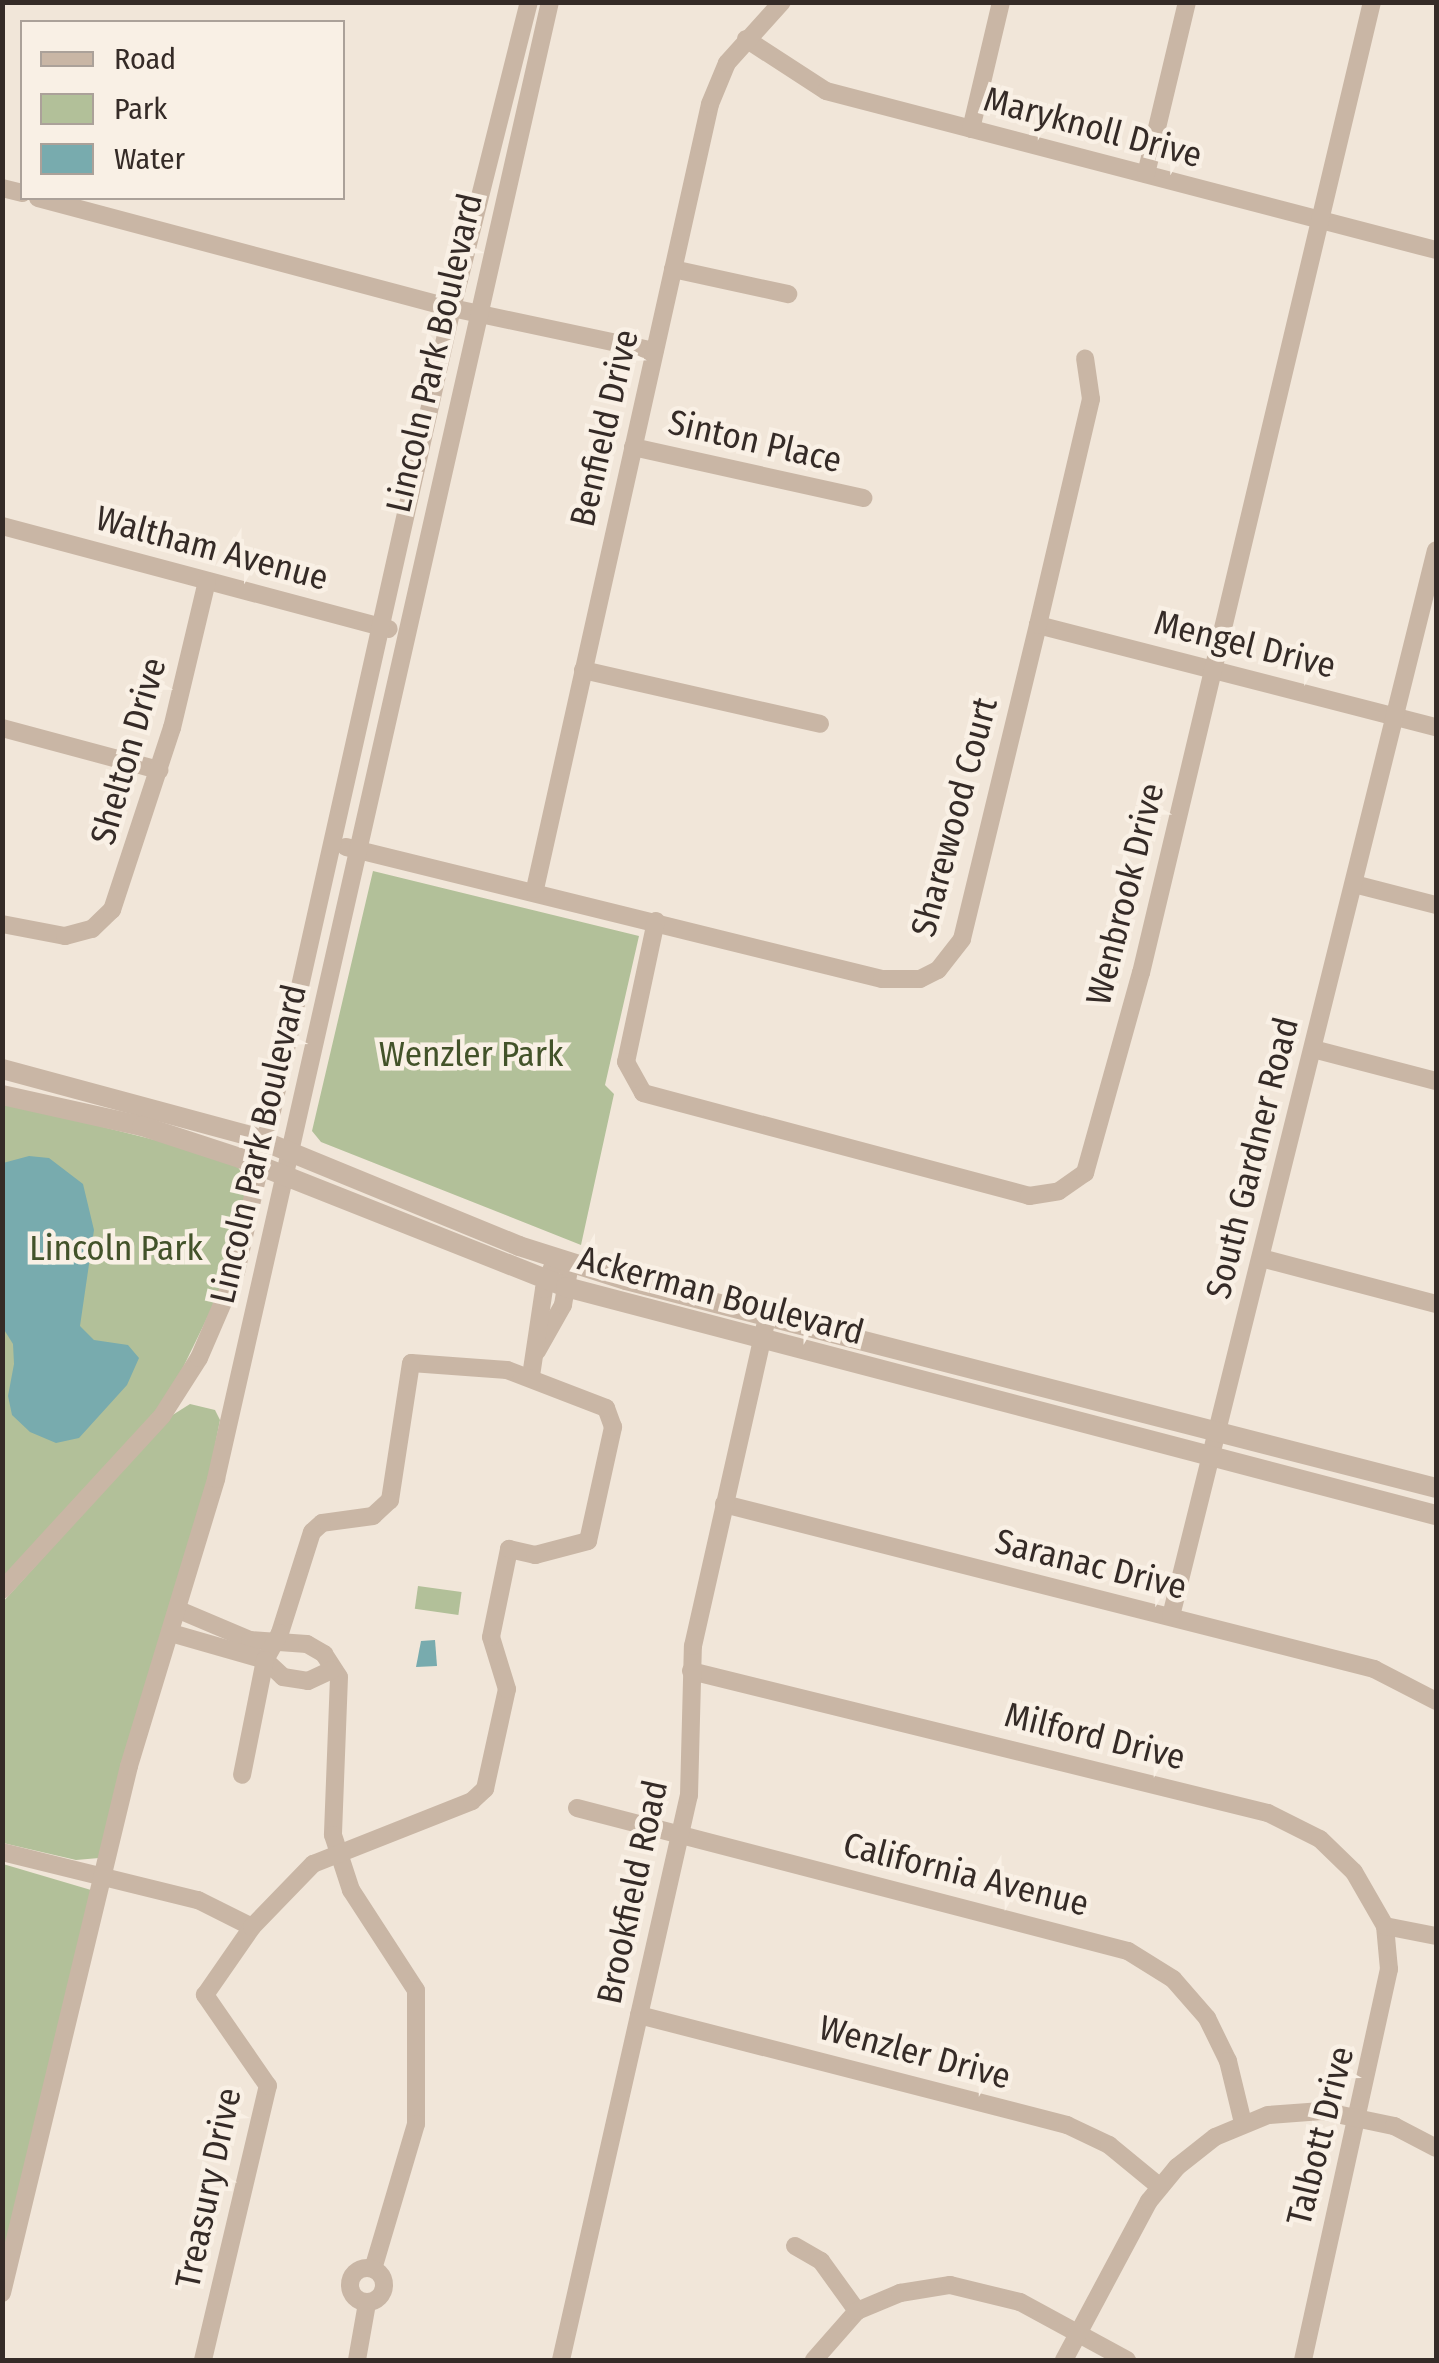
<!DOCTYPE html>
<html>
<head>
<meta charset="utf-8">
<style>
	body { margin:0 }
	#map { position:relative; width:1439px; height:2363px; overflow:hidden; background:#f1e6d9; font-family:"Fira Sans Condensed",sans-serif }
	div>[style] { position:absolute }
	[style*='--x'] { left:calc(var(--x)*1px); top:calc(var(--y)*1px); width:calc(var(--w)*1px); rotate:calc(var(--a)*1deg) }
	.green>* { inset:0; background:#b2c099; transform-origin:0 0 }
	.water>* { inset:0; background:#78abae }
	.minor>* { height:18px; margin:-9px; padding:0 9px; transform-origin:9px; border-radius:9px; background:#c9b6a5 }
	.minor>.ring { margin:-9px; padding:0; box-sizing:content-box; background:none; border:18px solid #c9b6a5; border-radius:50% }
	.tertiary>* { height:20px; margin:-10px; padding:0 10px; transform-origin:10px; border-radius:10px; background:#c9b6a5 }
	span { translate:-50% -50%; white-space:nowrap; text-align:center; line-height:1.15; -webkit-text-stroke:9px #f9f0e5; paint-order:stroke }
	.street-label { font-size:35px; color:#352b27 }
	.park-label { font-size:35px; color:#43532a }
	.frame { position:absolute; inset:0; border:5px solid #352b27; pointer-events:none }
	.legend { position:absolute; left:20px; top:20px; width:325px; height:180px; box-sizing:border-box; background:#f9f0e5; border:2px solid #aba199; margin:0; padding:12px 18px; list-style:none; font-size:30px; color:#352b27 }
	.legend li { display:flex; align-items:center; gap:20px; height:50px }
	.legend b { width:50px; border:2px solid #aba199 }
</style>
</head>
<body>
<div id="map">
	<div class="green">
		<i style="clip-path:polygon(373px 871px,639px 936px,605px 1085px,614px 1094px,581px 1245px,321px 1142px,312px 1131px)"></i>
		<i style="clip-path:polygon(3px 1102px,163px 1142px,238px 1167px,248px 1184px,230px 1271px,174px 1386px,140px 1434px,3px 1580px)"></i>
		<i style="clip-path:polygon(190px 1404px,215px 1410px,220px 1420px,205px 1497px,99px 1858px,76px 1860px,3px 1843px,2px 1603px,171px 1416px)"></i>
		<i style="left:418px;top:1586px;width:44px;height:23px;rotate:8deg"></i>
		<i style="clip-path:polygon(3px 1864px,91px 1890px,3px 2270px)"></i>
	</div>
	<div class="water">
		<i style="clip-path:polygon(29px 1156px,49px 1158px,83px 1184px,94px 1230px,80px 1326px,94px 1340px,128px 1345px,139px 1358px,127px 1385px,79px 1438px,56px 1443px,30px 1432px,12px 1415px,8px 1396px,14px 1364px,13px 1344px,3px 1328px,3px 1163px)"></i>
		<i style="clip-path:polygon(435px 1640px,437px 1666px,416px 1667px,421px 1641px)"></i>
	</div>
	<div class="minor">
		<i style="--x:746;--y:39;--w:95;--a:33"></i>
		<i style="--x:826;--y:91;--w:630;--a:14.61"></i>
		<i style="--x:971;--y:129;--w:130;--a:-76.7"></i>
		<i style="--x:1146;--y:174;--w:177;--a:-76.6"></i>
		<i style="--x:2;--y:188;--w:21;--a:14"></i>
		<i style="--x:38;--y:198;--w:428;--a:14.9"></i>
		<i style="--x:452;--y:308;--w:207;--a:12"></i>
		<i style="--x:673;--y:269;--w:118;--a:12.3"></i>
		<i style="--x:633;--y:447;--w:236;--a:12.5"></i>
		<i style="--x:2;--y:526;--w:400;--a:14.9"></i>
		<i style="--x:1038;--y:625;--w:411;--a:14.4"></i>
		<i style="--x:583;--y:670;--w:243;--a:12.8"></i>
		<i style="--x:2;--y:728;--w:163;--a:15"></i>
		<i style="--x:346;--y:847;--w:552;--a:13.83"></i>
		<i style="--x:882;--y:979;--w:38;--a:0"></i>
		<i style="--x:920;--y:979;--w:20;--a:-27"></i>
		<i style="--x:938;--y:970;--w:39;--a:-52"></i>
		<i style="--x:962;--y:939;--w:323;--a:-76.4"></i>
		<i style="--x:1038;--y:625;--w:232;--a:-76.8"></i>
		<i style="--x:1091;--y:399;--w:41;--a:-98.3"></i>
		<i style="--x:1354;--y:884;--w:85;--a:14.4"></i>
		<i style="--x:535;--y:889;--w:804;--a:-77.43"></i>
		<i style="--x:710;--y:104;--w:44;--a:-67.5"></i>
		<i style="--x:727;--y:63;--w:82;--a:-48"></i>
		<i style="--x:656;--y:921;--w:144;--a:102"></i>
		<i style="--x:626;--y:1062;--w:35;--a:61"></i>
		<i style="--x:643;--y:1093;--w:400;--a:14.9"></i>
		<i style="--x:1029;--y:1196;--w:30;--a:-9"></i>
		<i style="--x:1059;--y:1191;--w:32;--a:-35"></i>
		<i style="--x:1085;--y:1173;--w:208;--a:-74.4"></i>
		<i style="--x:1141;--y:973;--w:998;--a:-76.62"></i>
		<i style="--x:2;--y:924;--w:64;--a:10.8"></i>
		<i style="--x:65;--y:936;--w:28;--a:-15"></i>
		<i style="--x:92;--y:929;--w:28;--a:-44"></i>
		<i style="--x:112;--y:910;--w:192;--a:-71.8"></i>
		<i style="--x:172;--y:728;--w:151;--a:-76.6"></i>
		<i style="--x:1313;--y:1049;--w:127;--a:14.6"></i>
		<i style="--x:1261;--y:1258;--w:181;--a:14.7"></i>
		<i style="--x:537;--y:1351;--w:53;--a:-60.5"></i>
		<i style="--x:563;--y:1305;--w:43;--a:-80.5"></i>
		<i style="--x:531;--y:1376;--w:88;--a:-81.5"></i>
		<i style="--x:544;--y:1289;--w:33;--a:-69"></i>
		<i style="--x:724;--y:1504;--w:671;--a:14.24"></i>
		<i style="--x:1374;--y:1669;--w:70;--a:27.3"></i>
		<i style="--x:2;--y:1590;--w:236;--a:-47.4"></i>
		<i style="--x:162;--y:1416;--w:69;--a:-57.5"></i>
		<i style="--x:199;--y:1358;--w:94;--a:-66.7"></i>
		<i style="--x:236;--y:1272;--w:988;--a:-77.37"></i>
		<i style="--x:452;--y:308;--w:316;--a:-75.9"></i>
		<i style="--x:179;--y:1610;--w:77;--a:22.9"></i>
		<i style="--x:250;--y:1640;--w:57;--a:4"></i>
		<i style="--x:307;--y:1644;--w:20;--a:30"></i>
		<i style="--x:324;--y:1654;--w:27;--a:57"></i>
		<i style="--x:339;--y:1677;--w:158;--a:92.2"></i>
		<i style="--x:333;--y:1835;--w:58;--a:71.9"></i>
		<i style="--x:351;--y:1890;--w:119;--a:57"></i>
		<i style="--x:416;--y:1990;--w:134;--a:90"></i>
		<i style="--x:416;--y:2124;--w:151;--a:106.5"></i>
		<i style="--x:1171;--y:1616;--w:1098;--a:-76.04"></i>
		<i style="--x:171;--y:1633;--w:98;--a:16"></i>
		<i style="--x:265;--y:1660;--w:25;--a:43"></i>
		<i style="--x:283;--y:1677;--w:25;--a:9"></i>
		<i style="--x:308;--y:1681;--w:26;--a:-25"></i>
		<i style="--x:691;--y:1671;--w:594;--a:13.83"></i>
		<i style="--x:1268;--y:1813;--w:58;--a:26.6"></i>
		<i style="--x:1320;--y:1839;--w:47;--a:44.1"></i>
		<i style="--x:1354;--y:1872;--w:62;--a:60.1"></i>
		<i style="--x:1385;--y:1926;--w:43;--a:84.7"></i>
		<i style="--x:1389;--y:1969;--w:400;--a:102.4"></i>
		<i style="--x:577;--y:1808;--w:569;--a:14.55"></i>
		<i style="--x:1128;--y:1951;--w:53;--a:31.9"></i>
		<i style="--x:1173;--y:1979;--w:52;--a:48.9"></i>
		<i style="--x:1207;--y:2018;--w:48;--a:64"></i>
		<i style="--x:1228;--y:2061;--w:64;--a:76.4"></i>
		<i style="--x:2;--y:1852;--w:202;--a:13.8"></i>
		<i style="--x:198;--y:1900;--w:60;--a:26.6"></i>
		<i style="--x:1385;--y:1926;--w:52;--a:11.1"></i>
		<i style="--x:639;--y:2015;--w:442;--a:14.4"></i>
		<i style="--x:1067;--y:2125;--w:47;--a:25.5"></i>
		<i style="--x:1109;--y:2145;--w:65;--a:39.4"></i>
		<i style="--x:795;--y:2246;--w:30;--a:30"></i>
		<i style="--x:821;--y:2261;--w:62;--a:54.2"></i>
		<i class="ring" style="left:350px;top:2268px;width:16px;height:16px"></i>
		<i style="--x:2;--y:2293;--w:542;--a:-76.45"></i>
		<i style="--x:129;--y:1766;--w:300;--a:-73.1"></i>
		<i style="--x:216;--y:1479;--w:1514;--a:-77.26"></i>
		<i style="--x:203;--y:2360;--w:282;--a:-76.7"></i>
		<i style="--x:268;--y:2086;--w:111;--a:-124.7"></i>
		<i style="--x:205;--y:1995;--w:83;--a:-55.3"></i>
		<i style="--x:252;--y:1927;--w:88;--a:-45.9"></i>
		<i style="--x:313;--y:1864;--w:171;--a:-21.6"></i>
		<i style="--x:472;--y:1801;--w:18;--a:-43"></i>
		<i style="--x:485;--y:1789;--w:102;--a:-77.6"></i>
		<i style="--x:507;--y:1689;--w:54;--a:-107.1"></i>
		<i style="--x:491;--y:1637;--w:90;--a:-78.4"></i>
		<i style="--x:509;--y:1549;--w:27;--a:13"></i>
		<i style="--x:535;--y:1555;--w:55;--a:-14.8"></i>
		<i style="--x:588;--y:1541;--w:117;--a:-77.6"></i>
		<i style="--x:613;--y:1427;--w:20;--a:-110"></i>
		<i style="--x:606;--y:1408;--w:106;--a:-159"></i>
		<i style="--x:507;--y:1370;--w:96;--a:-175.8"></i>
		<i style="--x:411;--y:1363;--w:139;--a:98.7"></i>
		<i style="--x:390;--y:1500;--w:23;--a:137"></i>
		<i style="--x:373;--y:1516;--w:51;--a:172.2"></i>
		<i style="--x:322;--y:1523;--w:13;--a:138"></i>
		<i style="--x:312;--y:1532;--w:106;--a:107.6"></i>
		<i style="--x:280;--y:1633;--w:31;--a:119"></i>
		<i style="--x:265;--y:1660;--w:117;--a:101.3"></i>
		<i style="--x:357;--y:2360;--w:58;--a:-80"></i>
		<i style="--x:561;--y:2360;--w:579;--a:-77.24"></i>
		<i style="--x:689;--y:1795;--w:149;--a:-88.5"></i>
		<i style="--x:693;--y:1646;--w:336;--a:-77.3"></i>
		<i style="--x:814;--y:2360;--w:65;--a:-48.7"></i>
		<i style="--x:857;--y:2311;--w:47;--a:-22.7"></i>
		<i style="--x:900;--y:2293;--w:51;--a:-9.1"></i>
		<i style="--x:950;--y:2285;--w:72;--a:13.7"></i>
		<i style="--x:1020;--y:2302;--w:122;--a:28.5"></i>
		<i style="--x:1064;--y:2360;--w:180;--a:-61.9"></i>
		<i style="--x:1149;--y:2201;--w:44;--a:-50.5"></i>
		<i style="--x:1177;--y:2167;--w:48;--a:-38.3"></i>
		<i style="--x:1215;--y:2137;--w:57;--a:-22.5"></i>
		<i style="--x:1268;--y:2115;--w:54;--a:-4.2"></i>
		<i style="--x:1322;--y:2111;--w:74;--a:11.8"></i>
		<i style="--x:1394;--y:2126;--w:47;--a:27.6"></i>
	</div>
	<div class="tertiary">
		<i style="--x:2;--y:1069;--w:258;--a:15.1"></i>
		<i style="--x:251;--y:1136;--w:290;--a:22.3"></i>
		<i style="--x:519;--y:1246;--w:112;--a:17.6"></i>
		<i style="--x:626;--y:1280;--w:836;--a:14.4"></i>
		<i style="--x:2;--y:1095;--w:143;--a:12.5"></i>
		<i style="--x:142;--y:1126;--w:103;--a:18.1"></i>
		<i style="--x:240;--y:1158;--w:351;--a:21.6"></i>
		<i style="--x:566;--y:1287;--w:899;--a:14.69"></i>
	</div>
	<div class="street-label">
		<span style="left:1093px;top:127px;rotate:15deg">Maryknoll Drive</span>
		<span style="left:434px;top:353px;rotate:-77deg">Lincoln Park Boulevard</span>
		<span style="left:604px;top:428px;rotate:-77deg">Benfield Drive</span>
		<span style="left:755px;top:441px;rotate:13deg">Sinton Place</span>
		<span style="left:212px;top:548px;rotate:15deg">Waltham Avenue</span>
		<span style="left:1245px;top:644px;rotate:14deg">Mengel Drive</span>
		<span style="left:128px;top:751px;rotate:-74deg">Shelton Drive</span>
		<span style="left:954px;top:817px;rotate:-75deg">Sharewood Court</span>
		<span style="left:1125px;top:894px;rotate:-76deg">Wenbrook Drive</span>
		<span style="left:258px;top:1144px;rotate:-77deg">Lincoln Park Boulevard</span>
		<span style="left:1252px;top:1158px;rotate:-76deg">South Gardner Road</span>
		<span style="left:721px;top:1295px;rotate:15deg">Ackerman Boulevard</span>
		<span style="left:1091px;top:1564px;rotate:14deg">Saranac Drive</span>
		<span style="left:1095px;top:1736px;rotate:14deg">Milford Drive</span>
		<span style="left:966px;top:1874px;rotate:14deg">California Avenue</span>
		<span style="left:632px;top:1892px;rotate:-78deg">Brookfield Road</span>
		<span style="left:915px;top:2052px;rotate:15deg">Wenzler Drive</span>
		<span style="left:1320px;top:2136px;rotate:-76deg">Talbott Drive</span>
		<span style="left:208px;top:2188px;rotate:-78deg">Treasury Drive</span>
	</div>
	<div class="park-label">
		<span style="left:471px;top:1054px">Wenzler Park</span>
		<span style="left:116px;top:1248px">Lincoln Park</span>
	</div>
	<div class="frame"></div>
	<ul class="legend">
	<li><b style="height:12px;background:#c9b6a5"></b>Road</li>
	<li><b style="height:28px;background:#b2c099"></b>Park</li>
	<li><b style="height:28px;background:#78abae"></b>Water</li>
	</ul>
</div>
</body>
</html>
